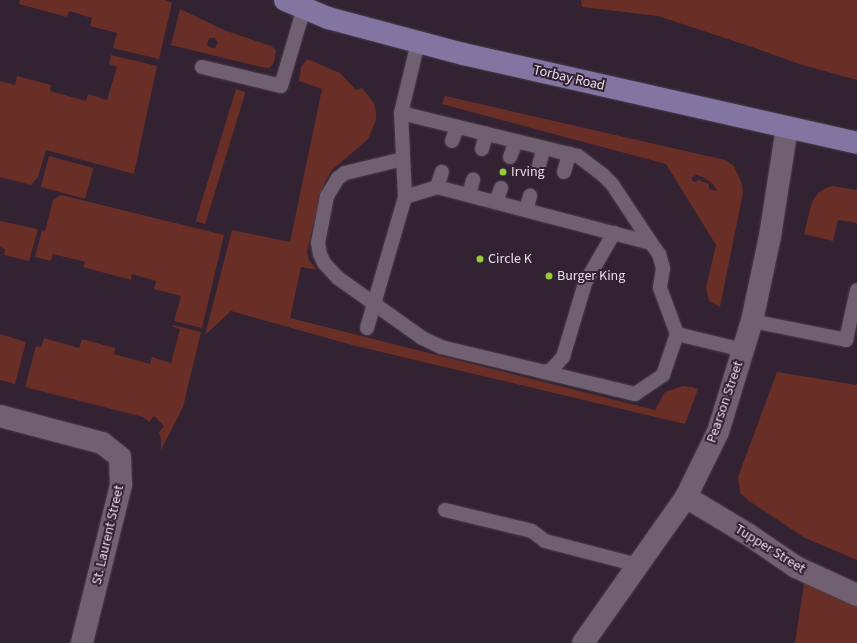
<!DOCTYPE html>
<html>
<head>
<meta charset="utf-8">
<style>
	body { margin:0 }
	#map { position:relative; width:857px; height:643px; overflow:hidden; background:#322232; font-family:"Source Sans 3",sans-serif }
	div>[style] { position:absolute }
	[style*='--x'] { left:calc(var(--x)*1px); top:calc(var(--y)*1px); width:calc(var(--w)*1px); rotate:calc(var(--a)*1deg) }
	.green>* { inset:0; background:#692f27; transform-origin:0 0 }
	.roads { filter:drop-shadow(0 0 1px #4b3d4b) drop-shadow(0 0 1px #4b3d4b) }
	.lane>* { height:14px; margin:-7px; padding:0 7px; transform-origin:7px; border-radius:7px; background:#715f72 }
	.street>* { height:22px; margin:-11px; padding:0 11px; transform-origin:11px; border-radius:11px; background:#715f72 }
	.primary>* { height:22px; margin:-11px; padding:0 11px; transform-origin:11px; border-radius:11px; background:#8375a1 }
	.dots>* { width:11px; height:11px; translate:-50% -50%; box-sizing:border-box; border:2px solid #322232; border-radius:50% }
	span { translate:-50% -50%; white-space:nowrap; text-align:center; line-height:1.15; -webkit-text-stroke:4px #322232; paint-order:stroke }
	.street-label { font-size:14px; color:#e8dde8 }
	.poi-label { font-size:14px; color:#e8dde8 }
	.left { translate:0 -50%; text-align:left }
</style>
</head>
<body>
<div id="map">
	<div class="green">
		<i style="clip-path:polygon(20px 0,165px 0,172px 3px,159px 59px,113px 48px,117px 33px,90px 26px,92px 18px,69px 11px,67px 17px,19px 4px)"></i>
		<i style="clip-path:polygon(581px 0,857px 0,857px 80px,799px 64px,752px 47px,658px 16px,582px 7px)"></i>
		<i style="clip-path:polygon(evenodd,180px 9px,224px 30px,271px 46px,276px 50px,274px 63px,269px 68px,261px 67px,171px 45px,180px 9px,209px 38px,215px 38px,218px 43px,215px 48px,212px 48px,207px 45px,209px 38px)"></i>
		<i style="clip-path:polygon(111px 55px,157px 66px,134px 174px,46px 150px,38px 177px,31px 185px,0 177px,0 81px,15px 85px,17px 76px,51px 85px,50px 91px,86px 101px,88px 94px,107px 100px,117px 67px,109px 64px)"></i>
		<i style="clip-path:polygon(307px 59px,340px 73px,356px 90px,362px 88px,374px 103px,376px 112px,376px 120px,368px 139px,332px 170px,325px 182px,320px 196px,307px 252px,309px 260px,317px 270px,301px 267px,290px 318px,655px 410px,665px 392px,683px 386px,692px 387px,698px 389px,685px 424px,352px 345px,231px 311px,205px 335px,232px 230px,290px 242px,322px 89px,299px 81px,301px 67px)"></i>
		<i style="left:236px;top:89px;width:10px;height:138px;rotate:17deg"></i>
		<i style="clip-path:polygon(evenodd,445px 96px,725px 160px,734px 166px,742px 184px,743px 193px,720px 307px,709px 301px,706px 287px,716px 245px,666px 164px,442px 104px,445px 96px,696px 175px,703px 177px,713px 184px,717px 191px,709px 189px,709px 184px,698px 180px,696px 182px,692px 181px,692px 177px,696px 175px)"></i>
		<i style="left:49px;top:156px;width:46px;height:32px;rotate:15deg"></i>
		<i style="clip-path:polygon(833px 186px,857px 190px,857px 223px,838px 220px,833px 241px,804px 234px,812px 202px,818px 193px,826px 188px)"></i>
		<i style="clip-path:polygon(61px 195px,224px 235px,202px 328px,174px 321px,181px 296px,154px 289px,156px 281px,132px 274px,131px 280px,83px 267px,85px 262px,53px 254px,51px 261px,35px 257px,42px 230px,45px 231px,53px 200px)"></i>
		<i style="clip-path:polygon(0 221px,38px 229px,29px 261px,4px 255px,5px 249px,0 247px)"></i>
		<i style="clip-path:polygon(173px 325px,201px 332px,183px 407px,161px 450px,161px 439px,159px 432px,164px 426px,154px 416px,149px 422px,143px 417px,25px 387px,36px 346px,41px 347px,44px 338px,79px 348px,82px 339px,115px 348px,114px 354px,150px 364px,152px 357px,171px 363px,180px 329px,173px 327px)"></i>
		<i style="clip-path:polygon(0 334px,26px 342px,15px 384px,0 380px)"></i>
		<i style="clip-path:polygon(777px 372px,857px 385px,857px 560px,805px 538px,749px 501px,740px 493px,738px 477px)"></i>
		<i style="clip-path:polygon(806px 571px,857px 588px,857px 643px,795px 643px)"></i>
	</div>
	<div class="roads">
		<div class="lane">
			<i style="--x:202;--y:67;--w:81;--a:13.5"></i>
			<i style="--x:281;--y:86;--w:81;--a:-73.6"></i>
			<i style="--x:401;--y:113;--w:182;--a:13.7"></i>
			<i style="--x:578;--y:156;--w:30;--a:37"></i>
			<i style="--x:602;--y:174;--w:14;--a:45"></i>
			<i style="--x:612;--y:184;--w:71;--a:56.5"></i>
			<i style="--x:452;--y:141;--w:15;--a:-70"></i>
			<i style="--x:482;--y:149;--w:16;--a:-75"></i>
			<i style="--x:510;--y:157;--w:17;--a:-69"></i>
			<i style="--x:403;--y:159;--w:60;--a:166.4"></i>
			<i style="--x:345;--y:173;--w:9;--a:144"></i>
			<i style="--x:338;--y:178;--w:21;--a:121"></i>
			<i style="--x:327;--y:196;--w:48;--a:100.8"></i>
			<i style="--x:318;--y:243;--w:11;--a:80"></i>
			<i style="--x:320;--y:254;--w:10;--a:66"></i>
			<i style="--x:324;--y:263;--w:21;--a:47"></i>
			<i style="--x:338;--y:278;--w:103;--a:35.5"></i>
			<i style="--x:422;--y:338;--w:21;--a:25"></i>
			<i style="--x:441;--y:347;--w:106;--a:13.6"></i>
			<i style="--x:544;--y:372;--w:7;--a:-16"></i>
			<i style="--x:551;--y:370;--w:18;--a:-47"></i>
			<i style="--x:563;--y:357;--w:77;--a:-73.4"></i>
			<i style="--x:585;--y:283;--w:58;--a:-59.9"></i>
			<i style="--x:539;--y:165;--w:18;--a:-74"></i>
			<i style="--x:564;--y:172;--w:19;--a:-74"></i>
			<i style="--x:437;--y:187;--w:16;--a:-72"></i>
			<i style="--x:469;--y:195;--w:16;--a:-75"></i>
			<i style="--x:405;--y:197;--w:34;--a:-17"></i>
			<i style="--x:437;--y:187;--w:221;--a:14.7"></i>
			<i style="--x:651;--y:243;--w:14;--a:54"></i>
			<i style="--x:659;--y:254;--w:15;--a:74"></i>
			<i style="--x:663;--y:268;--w:20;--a:99"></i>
			<i style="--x:660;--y:288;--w:49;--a:69.7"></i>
			<i style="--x:677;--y:334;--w:68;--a:13.6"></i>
			<i style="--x:496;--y:202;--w:15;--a:-70"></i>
			<i style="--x:526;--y:210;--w:15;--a:-74"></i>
			<i style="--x:752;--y:321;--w:96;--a:11.4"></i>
			<i style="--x:846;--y:340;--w:51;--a:-77.6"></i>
			<i style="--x:367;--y:328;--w:136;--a:-73.8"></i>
			<i style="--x:405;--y:197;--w:84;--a:-92.7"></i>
			<i style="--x:401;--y:113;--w:73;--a:-76.5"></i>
			<i style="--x:544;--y:372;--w:94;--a:13.6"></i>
			<i style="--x:635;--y:394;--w:34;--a:-34"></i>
			<i style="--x:663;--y:375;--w:43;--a:-71.1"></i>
			<i style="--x:445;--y:510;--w:89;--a:13.6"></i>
			<i style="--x:532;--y:531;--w:16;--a:38"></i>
			<i style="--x:545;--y:541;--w:96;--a:14.5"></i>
		</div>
		<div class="street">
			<i style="--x:0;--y:416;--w:106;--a:14.8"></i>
			<i style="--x:102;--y:443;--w:23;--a:38"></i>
			<i style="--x:120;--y:457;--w:28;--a:88"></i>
			<i style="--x:121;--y:485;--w:163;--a:103.9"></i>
			<i style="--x:686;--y:497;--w:74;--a:31.1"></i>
			<i style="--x:749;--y:535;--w:57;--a:34.2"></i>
			<i style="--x:796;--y:567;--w:67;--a:24.7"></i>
			<i style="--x:583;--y:643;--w:179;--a:-54.8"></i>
			<i style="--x:686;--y:497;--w:72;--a:-63.8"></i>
			<i style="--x:718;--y:432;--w:116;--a:-73"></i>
			<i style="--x:752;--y:321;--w:87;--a:-78"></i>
			<i style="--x:770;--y:236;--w:109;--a:-81.1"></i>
		</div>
		<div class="primary">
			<i style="--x:285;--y:0;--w:47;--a:22.7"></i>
			<i style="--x:328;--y:18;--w:140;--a:14.9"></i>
			<i style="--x:463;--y:54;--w:404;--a:12.7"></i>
		</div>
	</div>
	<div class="dots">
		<i style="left:503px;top:172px;background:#98cb37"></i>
		<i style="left:480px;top:259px;background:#98cb37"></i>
		<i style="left:549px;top:276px;background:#98cb37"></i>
	</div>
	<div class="street-label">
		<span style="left:569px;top:78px;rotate:13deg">Torbay Road</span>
		<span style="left:725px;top:402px;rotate:-71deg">Pearson Street</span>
		<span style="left:108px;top:535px;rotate:-77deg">St. Laurent Street</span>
		<span style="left:770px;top:549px;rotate:32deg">Tupper Street</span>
	</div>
	<div class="poi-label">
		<span class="left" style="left:511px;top:172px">Irving</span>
		<span class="left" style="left:488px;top:259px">Circle K</span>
		<span class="left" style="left:557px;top:276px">Burger King</span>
	</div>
</div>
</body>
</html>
